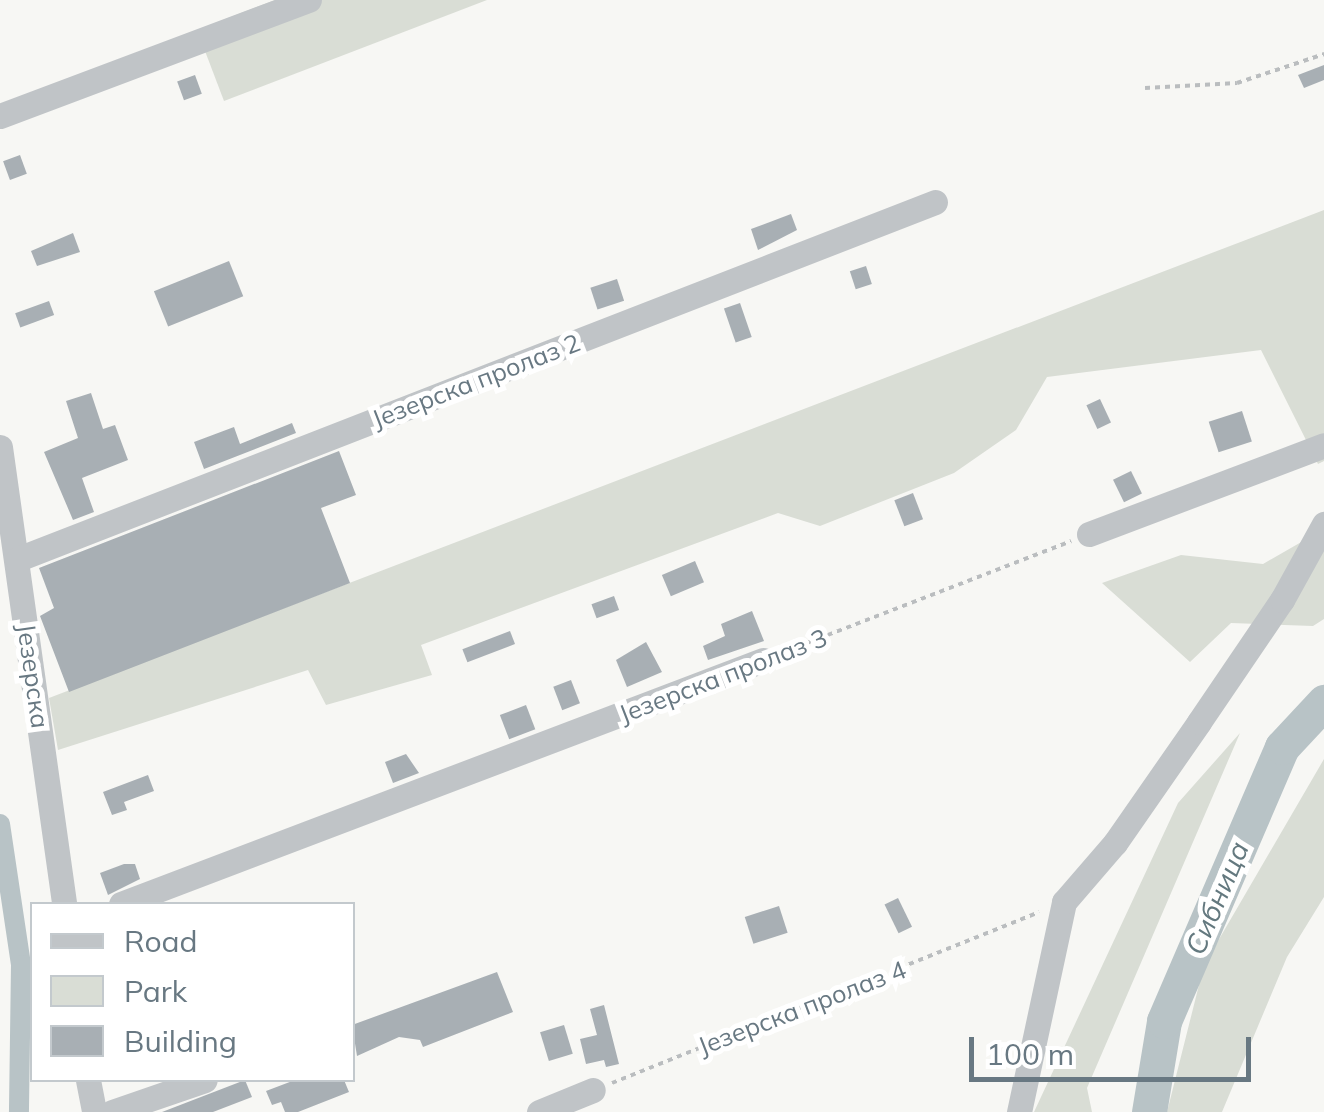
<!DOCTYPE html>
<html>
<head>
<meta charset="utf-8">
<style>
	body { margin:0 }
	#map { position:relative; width:1324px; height:1112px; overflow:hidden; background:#f7f7f4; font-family:Mulish,sans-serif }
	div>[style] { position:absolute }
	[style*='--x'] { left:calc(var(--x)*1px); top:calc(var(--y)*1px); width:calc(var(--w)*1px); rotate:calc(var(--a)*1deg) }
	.green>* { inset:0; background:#d9ddd5 }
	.canal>* { height:20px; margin:-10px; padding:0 10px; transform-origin:10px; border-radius:10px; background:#b8c3c6 }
	.river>* { height:35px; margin:-17.5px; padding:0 17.5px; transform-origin:17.5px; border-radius:17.5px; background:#b8c3c6 }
	.building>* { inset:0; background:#a8afb4; transform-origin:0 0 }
	.path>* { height:4px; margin-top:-2px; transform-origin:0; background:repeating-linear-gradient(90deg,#babdbf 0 5px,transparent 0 10px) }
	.minor>* { height:25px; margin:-12.5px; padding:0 12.5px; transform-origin:12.5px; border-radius:12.5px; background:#c0c4c7 }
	span { translate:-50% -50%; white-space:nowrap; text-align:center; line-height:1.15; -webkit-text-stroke:10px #fff; paint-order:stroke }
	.street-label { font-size:25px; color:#687882 }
	.water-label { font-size:28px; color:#64797f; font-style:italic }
	.legend { position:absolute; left:30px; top:902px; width:325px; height:180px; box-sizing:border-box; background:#fff; border:2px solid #c3c9cd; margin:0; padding:12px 18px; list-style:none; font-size:30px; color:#687882 }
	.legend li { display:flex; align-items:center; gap:20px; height:50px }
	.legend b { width:50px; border:2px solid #c3c9cd }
	.scale { position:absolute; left:969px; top:1037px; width:282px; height:45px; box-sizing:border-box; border:5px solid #687882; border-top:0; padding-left:12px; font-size:30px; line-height:35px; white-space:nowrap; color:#687882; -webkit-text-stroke:8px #fff; paint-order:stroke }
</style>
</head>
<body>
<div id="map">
	<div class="green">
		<i style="clip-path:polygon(275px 0,487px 0,224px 101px,197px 30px)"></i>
		<i style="clip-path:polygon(1324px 210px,1324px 461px,1318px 464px,1261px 350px,1047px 377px,1016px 430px,954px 473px,820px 526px,778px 513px,421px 645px,432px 675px,326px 705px,308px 670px,58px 750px,49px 698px)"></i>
		<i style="clip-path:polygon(1324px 513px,1324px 619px,1313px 626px,1231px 623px,1190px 662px,1102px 583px,1181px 555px,1263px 564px,1310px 537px)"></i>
		<i style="clip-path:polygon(1240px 733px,1087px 1088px,1092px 1112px,1034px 1112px,1178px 803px)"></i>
		<i style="clip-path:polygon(1324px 759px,1324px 897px,1287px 957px,1222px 1112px,1167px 1112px,1204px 965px)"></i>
	</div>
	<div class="canal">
		<i style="--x:0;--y:824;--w:143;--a:81.5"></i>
		<i style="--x:21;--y:965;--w:147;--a:90.8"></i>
	</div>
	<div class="river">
		<i style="--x:1149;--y:1112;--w:92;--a:-80.6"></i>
		<i style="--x:1164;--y:1021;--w:298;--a:-66.7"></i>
		<i style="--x:1282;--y:747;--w:62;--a:-47"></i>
	</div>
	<div class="building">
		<i style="clip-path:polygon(1324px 65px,1324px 80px,1304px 88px,1298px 75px)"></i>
		<i style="left:195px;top:75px;width:20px;height:19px;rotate:70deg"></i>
		<i style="left:20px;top:155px;width:20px;height:18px;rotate:70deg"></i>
		<i style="clip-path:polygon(791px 214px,797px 230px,758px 250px,751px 229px)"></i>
		<i style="clip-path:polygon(73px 233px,80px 252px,37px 266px,31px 251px)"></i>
		<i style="left:229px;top:261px;width:38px;height:81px;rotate:68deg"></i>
		<i style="left:866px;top:266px;width:19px;height:17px;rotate:72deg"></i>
		<i style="left:617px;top:279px;width:23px;height:28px;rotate:72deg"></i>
		<i style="left:49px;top:301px;width:15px;height:36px;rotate:70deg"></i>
		<i style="left:740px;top:303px;width:36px;height:17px;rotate:71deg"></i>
		<i style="clip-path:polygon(91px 393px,103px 429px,115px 425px,128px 460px,82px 478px,94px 512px,73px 520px,44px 452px,78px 438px,66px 401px)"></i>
		<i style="left:1100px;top:399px;width:26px;height:15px;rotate:65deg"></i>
		<i style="left:1242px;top:411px;width:32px;height:35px;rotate:72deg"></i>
		<i style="clip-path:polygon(292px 423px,296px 433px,204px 469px,194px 442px,234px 427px,240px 444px)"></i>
		<i style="clip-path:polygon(339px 451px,356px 495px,321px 508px,350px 583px,69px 692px,40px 616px,54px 608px,39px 568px)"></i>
		<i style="left:1131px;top:471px;width:25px;height:20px;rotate:64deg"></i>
		<i style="left:913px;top:493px;width:28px;height:20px;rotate:69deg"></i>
		<i style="left:695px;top:561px;width:23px;height:36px;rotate:67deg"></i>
		<i style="left:614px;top:596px;width:15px;height:24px;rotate:70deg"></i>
		<i style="clip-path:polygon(752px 611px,764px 641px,708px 660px,703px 646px,725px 636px,721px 624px)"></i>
		<i style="left:510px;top:631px;width:14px;height:51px;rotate:69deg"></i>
		<i style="clip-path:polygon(646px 642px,662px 672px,627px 687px,616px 660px)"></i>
		<i style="left:571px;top:680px;width:25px;height:19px;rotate:69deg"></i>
		<i style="left:526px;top:705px;width:26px;height:28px;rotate:69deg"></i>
		<i style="clip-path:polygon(406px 754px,419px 773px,393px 783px,385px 762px)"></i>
		<i style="clip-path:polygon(148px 775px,154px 791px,124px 802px,127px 810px,112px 815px,103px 792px)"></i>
		<i style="clip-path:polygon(124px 864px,135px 864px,140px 879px,108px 895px,100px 873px)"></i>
		<i style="left:898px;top:898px;width:32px;height:15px;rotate:64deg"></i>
		<i style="left:779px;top:906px;width:28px;height:36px;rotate:72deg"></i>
		<i style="clip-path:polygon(497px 972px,513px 1012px,423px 1047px,420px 1040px,399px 1037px,357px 1056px,352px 1025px)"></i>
		<i style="clip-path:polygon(604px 1005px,619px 1064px,606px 1067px,604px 1060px,586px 1064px,580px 1039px,597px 1035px,590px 1009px)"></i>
		<i style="left:564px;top:1025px;width:30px;height:25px;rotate:73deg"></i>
		<i style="clip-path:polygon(245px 1080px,252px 1097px,213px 1112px,162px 1112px)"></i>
		<i style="clip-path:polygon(295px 1080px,344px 1080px,349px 1092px,298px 1112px,285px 1112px,281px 1102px,272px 1105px,266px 1091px)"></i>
	</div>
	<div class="path">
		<i style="--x:1145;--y:88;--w:92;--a:-3.1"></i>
		<i style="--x:1237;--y:83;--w:92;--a:-18.4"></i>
		<i style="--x:781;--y:653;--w:311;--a:-21.1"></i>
		<i style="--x:612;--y:1083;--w:460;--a:-21.8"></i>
	</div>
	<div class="minor">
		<i style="--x:0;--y:116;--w:330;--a:-20.6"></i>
		<i style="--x:0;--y:447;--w:461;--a:82"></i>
		<i style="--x:1089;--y:534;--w:251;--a:-20.7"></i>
		<i style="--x:18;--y:559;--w:984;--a:-21.27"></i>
		<i style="--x:121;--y:904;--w:687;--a:-20.81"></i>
		<i style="--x:88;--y:1080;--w:33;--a:79"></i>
		<i style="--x:112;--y:1112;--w:98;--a:-19"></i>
		<i style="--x:539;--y:1112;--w:58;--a:-22.2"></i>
		<i style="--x:1019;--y:1112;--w:215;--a:-77.9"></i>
		<i style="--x:1064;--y:902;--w:78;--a:-49.2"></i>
		<i style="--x:1115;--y:843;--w:147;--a:-55.2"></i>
		<i style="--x:1199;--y:722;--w:148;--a:-55.8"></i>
		<i style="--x:1282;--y:600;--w:87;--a:-61.1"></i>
	</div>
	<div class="street-label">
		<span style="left:476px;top:381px;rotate:-21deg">Језерска пролаз 2</span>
		<span style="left:33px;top:676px;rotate:82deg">Језерска</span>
		<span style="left:723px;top:676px;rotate:-21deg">Језерска пролаз 3</span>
		<span style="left:802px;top:1008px;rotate:-21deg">Језерска пролаз 4</span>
	</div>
	<div class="water-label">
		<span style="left:1217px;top:898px;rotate:-67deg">Сибница</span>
	</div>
	<ul class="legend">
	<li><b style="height:12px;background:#c0c4c7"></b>Road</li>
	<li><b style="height:28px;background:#d9ddd5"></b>Park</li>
	<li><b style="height:28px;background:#a8afb4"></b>Building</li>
	</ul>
	<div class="scale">100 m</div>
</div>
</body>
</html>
